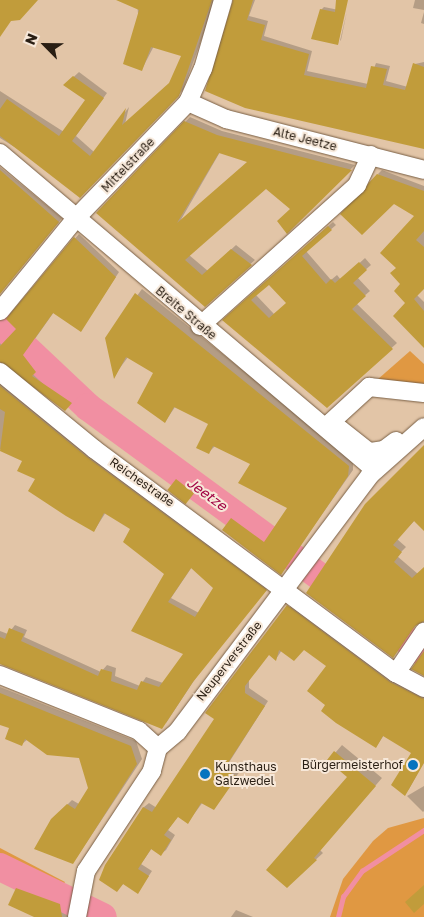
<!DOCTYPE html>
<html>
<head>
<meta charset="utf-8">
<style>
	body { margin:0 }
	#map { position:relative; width:424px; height:917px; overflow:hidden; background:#e2c5a7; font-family:"Golos Text",sans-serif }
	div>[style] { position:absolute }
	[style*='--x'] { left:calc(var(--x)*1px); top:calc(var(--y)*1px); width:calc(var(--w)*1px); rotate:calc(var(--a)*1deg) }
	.green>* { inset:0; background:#e09842 }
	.shadow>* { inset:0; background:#0003 }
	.stream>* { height:4.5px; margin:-2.25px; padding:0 2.25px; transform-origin:2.25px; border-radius:2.25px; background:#f18fa2 }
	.river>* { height:28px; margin:-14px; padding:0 14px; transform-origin:14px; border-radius:14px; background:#f18fa2 }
	.building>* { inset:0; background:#c19c3b; transform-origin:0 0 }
	.roads { filter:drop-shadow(0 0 1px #785e44) drop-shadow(0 0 1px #785e44) }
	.street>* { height:18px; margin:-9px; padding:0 9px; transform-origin:9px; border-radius:9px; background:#fff }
	.dots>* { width:14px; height:14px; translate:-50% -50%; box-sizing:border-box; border:2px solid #f7e8d9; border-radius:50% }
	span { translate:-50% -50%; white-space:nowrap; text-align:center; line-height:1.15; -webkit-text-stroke:4px #f7e8d9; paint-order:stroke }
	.street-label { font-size:12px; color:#291e13 }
	.poi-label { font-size:12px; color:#291e13 }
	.right { translate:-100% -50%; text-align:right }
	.left { translate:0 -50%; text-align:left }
	.water-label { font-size:14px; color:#a20445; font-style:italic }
	.north { position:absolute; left:20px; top:20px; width:50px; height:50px; -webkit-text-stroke:4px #f7e8d9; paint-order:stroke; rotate:293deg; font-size:14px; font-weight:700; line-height:20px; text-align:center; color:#291e13 }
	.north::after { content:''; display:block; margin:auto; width:18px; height:22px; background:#291e13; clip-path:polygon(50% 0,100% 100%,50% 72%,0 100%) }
</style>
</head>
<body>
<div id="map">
	<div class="green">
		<i style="clip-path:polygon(410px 351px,424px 364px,424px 393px,369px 387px)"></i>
		<i style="clip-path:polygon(424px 818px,424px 917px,330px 917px,343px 879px,373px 841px,388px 828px)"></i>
		<i style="clip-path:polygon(0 848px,65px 882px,54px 900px,0 874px)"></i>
		<i style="clip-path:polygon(93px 908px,117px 917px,93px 917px)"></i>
	</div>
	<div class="shadow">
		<i style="clip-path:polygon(137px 0,216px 0,183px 90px,80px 197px,42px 164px,0 138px,0 91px,64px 132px,87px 100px,65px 85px,79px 72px,107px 93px,76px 136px,94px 152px,129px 107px,125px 124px,171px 83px,183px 55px,154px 46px,142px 69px)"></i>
		<i style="clip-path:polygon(236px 0,255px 0,249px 16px,268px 21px,264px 36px,312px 51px,307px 71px,368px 84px,376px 63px,390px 66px,386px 81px,408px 87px,415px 64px,424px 62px,424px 148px,246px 107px)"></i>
		<i style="clip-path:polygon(415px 0,424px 0,424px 10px,413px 8px)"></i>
		<i style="clip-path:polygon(324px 7px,344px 11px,338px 44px,320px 11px)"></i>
		<i style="clip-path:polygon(347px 11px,341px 40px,340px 41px)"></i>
		<i style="clip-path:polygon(424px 12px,424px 24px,421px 23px)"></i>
		<i style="clip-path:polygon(evenodd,190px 117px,222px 131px,355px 165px,287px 232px,292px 209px,265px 187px,189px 255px,208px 271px,236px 245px,255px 260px,205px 305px,97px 213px,190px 117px,220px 152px,249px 161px,179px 223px,220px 152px)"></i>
		<i style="clip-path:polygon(0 167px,62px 218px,0 293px)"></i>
		<i style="clip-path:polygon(382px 170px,424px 186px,424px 288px,417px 295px,424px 302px,424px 347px,398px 268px,416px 216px,378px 174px)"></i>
		<i style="clip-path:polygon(evenodd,333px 222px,336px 225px,306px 251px,331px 280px,337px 275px,341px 280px,365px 258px,371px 265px,357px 277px,370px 291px,356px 303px,397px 343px,327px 407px,229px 315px,333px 222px,269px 283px,288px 303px,274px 314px,256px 295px,269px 283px)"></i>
		<i style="clip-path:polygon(79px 234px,119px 272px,81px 330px,54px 312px,27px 350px,39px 367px,35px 372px,75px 399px,69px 406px,0 361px,0 325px)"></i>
		<i style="clip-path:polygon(142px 289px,353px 459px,353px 470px,281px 573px,232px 519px,238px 514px,269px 536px,289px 508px,252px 463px,215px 446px,209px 452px,210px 424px,175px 407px,165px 422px,155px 372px,128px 357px,114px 376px,106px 338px)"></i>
		<i style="clip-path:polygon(evenodd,0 377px,270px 585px,197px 676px,166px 723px,0 662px,0 631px,8px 634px,15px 625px,27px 630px,24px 637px,101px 672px,107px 665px,116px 668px,115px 676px,140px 686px,146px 677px,163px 683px,185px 653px,133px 630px,166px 574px,132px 529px,106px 512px,94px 531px,36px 479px,24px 461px,0 449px,0 377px,192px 567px,215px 588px,199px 613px,171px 598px,192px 567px)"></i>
		<i style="clip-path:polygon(424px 449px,424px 529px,415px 520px,397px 539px,406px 547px,397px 556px,418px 574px,424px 569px,424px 623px,417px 624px,393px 656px,366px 505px)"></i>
		<i style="clip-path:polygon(180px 476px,197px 488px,190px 498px,177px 480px)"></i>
		<i style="clip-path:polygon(293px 602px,424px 693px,424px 762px,409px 789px,405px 794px,412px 753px,384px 735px,376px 747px,327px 705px,328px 666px,304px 648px,282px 650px,276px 659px,269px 654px,249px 680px,249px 688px,268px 701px,228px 764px,240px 771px,214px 809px,203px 802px,188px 822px,178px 816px,168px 830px,175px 835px,166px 850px,161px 854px,152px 848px,141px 864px,152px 871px,138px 892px,124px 883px,117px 891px,100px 880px,144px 807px,149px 803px,157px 808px)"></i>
		<i style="clip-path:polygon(0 687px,136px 741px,142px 759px,77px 857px,52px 820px,72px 800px,79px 804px,90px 788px,80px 757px,28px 739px,22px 744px,10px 727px,0 724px)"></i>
		<i style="clip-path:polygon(342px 745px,382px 778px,320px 850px,323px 853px,287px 886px,348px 777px,329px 760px)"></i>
		<i style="clip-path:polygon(424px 786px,424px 811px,423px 812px,407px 796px)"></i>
		<i style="clip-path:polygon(23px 883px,66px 899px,69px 917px,36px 917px,17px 888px)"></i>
		<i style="clip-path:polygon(236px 910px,253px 917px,231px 917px)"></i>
	</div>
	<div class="stream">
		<i style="--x:338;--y:917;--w:21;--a:-76"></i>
		<i style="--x:343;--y:897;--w:32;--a:-54"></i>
		<i style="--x:362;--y:871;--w:74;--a:-33.5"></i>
	</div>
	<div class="river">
		<i style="--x:0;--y:324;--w:121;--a:43.3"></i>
		<i style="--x:88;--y:407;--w:416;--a:36.2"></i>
		<i style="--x:0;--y:867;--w:114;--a:25.9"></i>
	</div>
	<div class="building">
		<i style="clip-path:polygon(0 0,38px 0,20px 20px,11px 21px,0 37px)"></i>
		<i style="clip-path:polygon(116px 0,212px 0,179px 96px,80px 198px,0 136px,0 109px,7px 99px,59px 136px,85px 100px,63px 85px,73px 76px,104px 98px,72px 141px,90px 156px,126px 108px,122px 125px,169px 83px,181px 56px,151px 47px,142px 71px,123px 64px,139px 10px)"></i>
		<i style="clip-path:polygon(233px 0,253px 0,247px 20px,265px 25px,261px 40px,309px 54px,304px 75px,366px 88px,371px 66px,387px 69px,383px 85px,405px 90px,413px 63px,424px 67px,424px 149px,245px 108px,205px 91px)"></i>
		<i style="clip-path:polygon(336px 0,348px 0,338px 45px,311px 39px,320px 9px,335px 12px)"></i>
		<i style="clip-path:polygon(evenodd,184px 121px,217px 135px,352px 170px,287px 234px,277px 221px,290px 209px,266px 189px,185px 260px,202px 275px,231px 249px,252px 265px,205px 307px,96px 213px,184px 121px,219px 153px,247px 162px,177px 223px,219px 153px)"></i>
		<i style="clip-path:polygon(0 170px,59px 222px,0 294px)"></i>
		<i style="clip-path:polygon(377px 174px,424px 191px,424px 231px,416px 240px,424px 247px,424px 289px,414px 299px,424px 311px,424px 348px,393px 316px,405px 303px,394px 291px,400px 284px,390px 273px,396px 268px,380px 253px,414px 216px,394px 204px,362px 235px,340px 214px)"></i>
		<i style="clip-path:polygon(evenodd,328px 226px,332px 230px,302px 256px,326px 284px,331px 279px,335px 283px,359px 262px,367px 270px,353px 283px,366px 296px,352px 309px,393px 349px,327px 408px,222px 320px,328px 226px,269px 285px,286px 303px,269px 318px,251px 300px,269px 285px)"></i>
		<i style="clip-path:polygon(74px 237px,116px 277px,81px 332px,53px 313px,23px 355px,36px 372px,32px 376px,72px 403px,65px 411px,0 362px,0 346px,16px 329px,6px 319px)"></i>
		<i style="clip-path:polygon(135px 293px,349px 466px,348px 476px,281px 575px,222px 530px,231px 518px,264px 542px,287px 508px,238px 483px,250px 464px,213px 446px,209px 454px,196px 448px,208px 424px,174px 407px,165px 423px,137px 403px,153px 373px,126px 357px,114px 379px,105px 338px)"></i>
		<i style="clip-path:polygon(evenodd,0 386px,87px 457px,267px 590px,193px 682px,162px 729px,0 664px,0 637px,5px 639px,9px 628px,24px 634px,21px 641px,98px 676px,101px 669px,112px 672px,111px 681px,137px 690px,141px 681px,159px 687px,183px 654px,131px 631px,164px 574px,123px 542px,130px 529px,104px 513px,94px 532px,66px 516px,28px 491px,35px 479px,17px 471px,22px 461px,0 451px,5px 412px,0 409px,0 386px,191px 568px,213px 588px,195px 617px,168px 602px,191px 568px)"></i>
		<i style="clip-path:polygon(424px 445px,424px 531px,414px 521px,393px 545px,402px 552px,394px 562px,412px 578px,424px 567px,424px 621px,415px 626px,393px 658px,306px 593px,365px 504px)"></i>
		<i style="left:176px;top:479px;width:23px;height:14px;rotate:38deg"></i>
		<i style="clip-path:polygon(287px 605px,390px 682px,424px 699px,424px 763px,405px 796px,391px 785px,411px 753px,383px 736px,376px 748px,336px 723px,321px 711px,325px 705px,307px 691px,326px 666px,304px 650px,294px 661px,279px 650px,276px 661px,269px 655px,245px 686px,245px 693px,265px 706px,224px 769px,237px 777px,214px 810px,201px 803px,188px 824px,178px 817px,164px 835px,171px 840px,161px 856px,151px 849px,138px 869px,149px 876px,138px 894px,123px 884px,117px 892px,99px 880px,105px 865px,143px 807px,152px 812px,214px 719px,205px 713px)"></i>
		<i style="clip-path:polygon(424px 651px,424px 676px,411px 669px)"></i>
		<i style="clip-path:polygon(0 693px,131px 746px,137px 764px,73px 864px,34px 849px,51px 819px,67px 804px,75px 809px,88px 788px,79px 758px,47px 755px,25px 739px,22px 746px,5px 739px,9px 728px,0 725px)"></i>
		<i style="clip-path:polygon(334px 751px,376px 786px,314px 858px,317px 860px,287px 888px,266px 870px,347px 777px,327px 760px)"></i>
		<i style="clip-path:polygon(424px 885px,424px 904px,414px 913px,405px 902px)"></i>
		<i style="clip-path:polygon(16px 888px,60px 904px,62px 917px,34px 917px,8px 905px)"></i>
	</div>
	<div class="roads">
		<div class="street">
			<i style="--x:188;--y:102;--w:42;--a:24.1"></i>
			<i style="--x:226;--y:119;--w:204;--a:14.4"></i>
			<i style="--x:0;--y:153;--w:491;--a:40.2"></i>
			<i style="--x:0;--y:311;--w:122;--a:-50.7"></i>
			<i style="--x:77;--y:217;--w:160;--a:-46"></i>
			<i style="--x:188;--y:102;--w:36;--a:-66"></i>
			<i style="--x:203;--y:69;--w:72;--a:-73.8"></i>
			<i style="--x:200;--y:326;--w:211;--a:-41.9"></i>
			<i style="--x:357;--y:185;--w:33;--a:-65"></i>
			<i style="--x:0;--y:372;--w:122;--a:39.3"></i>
			<i style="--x:94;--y:449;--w:376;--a:36.6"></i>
			<i style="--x:396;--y:673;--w:32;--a:28"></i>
			<i style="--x:396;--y:441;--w:15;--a:143"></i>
			<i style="--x:384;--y:450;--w:15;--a:172"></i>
			<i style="--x:369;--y:452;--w:48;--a:-141.7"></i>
			<i style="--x:331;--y:422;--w:52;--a:-42.6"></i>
			<i style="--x:369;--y:387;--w:55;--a:6.2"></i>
			<i style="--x:396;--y:673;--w:50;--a:-55.7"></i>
			<i style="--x:0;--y:675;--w:150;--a:21.9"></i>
			<i style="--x:139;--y:731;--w:25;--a:42"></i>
			<i style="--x:158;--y:748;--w:24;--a:105"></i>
			<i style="--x:152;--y:771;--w:120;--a:123.4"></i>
			<i style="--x:86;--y:871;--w:47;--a:101.1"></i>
			<i style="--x:158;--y:748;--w:26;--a:-40"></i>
			<i style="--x:178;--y:731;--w:320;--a:-53.1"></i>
			<i style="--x:370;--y:475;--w:72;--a:-41.6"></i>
		</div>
	</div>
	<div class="dots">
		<i style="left:413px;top:765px;background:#0574bf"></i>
		<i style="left:205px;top:774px;background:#0574bf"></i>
	</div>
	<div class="street-label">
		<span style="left:305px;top:139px;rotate:14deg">Alte Jeetze</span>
		<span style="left:128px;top:165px;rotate:-46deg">Mittelstraße</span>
		<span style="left:186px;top:313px;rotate:40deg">Breite Straße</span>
		<span style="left:142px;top:482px;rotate:35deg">Reichestraße</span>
		<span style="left:229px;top:661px;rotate:-52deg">Neuperverstraße</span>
	</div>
	<div class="poi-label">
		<span class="right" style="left:403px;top:765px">Bürgermeisterhof</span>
		<span class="left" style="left:215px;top:774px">Kunsthaus<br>Salzwedel</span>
	</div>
	<div class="water-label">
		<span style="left:207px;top:494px;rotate:36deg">Jeetze</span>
	</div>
	<div class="north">N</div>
</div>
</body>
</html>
